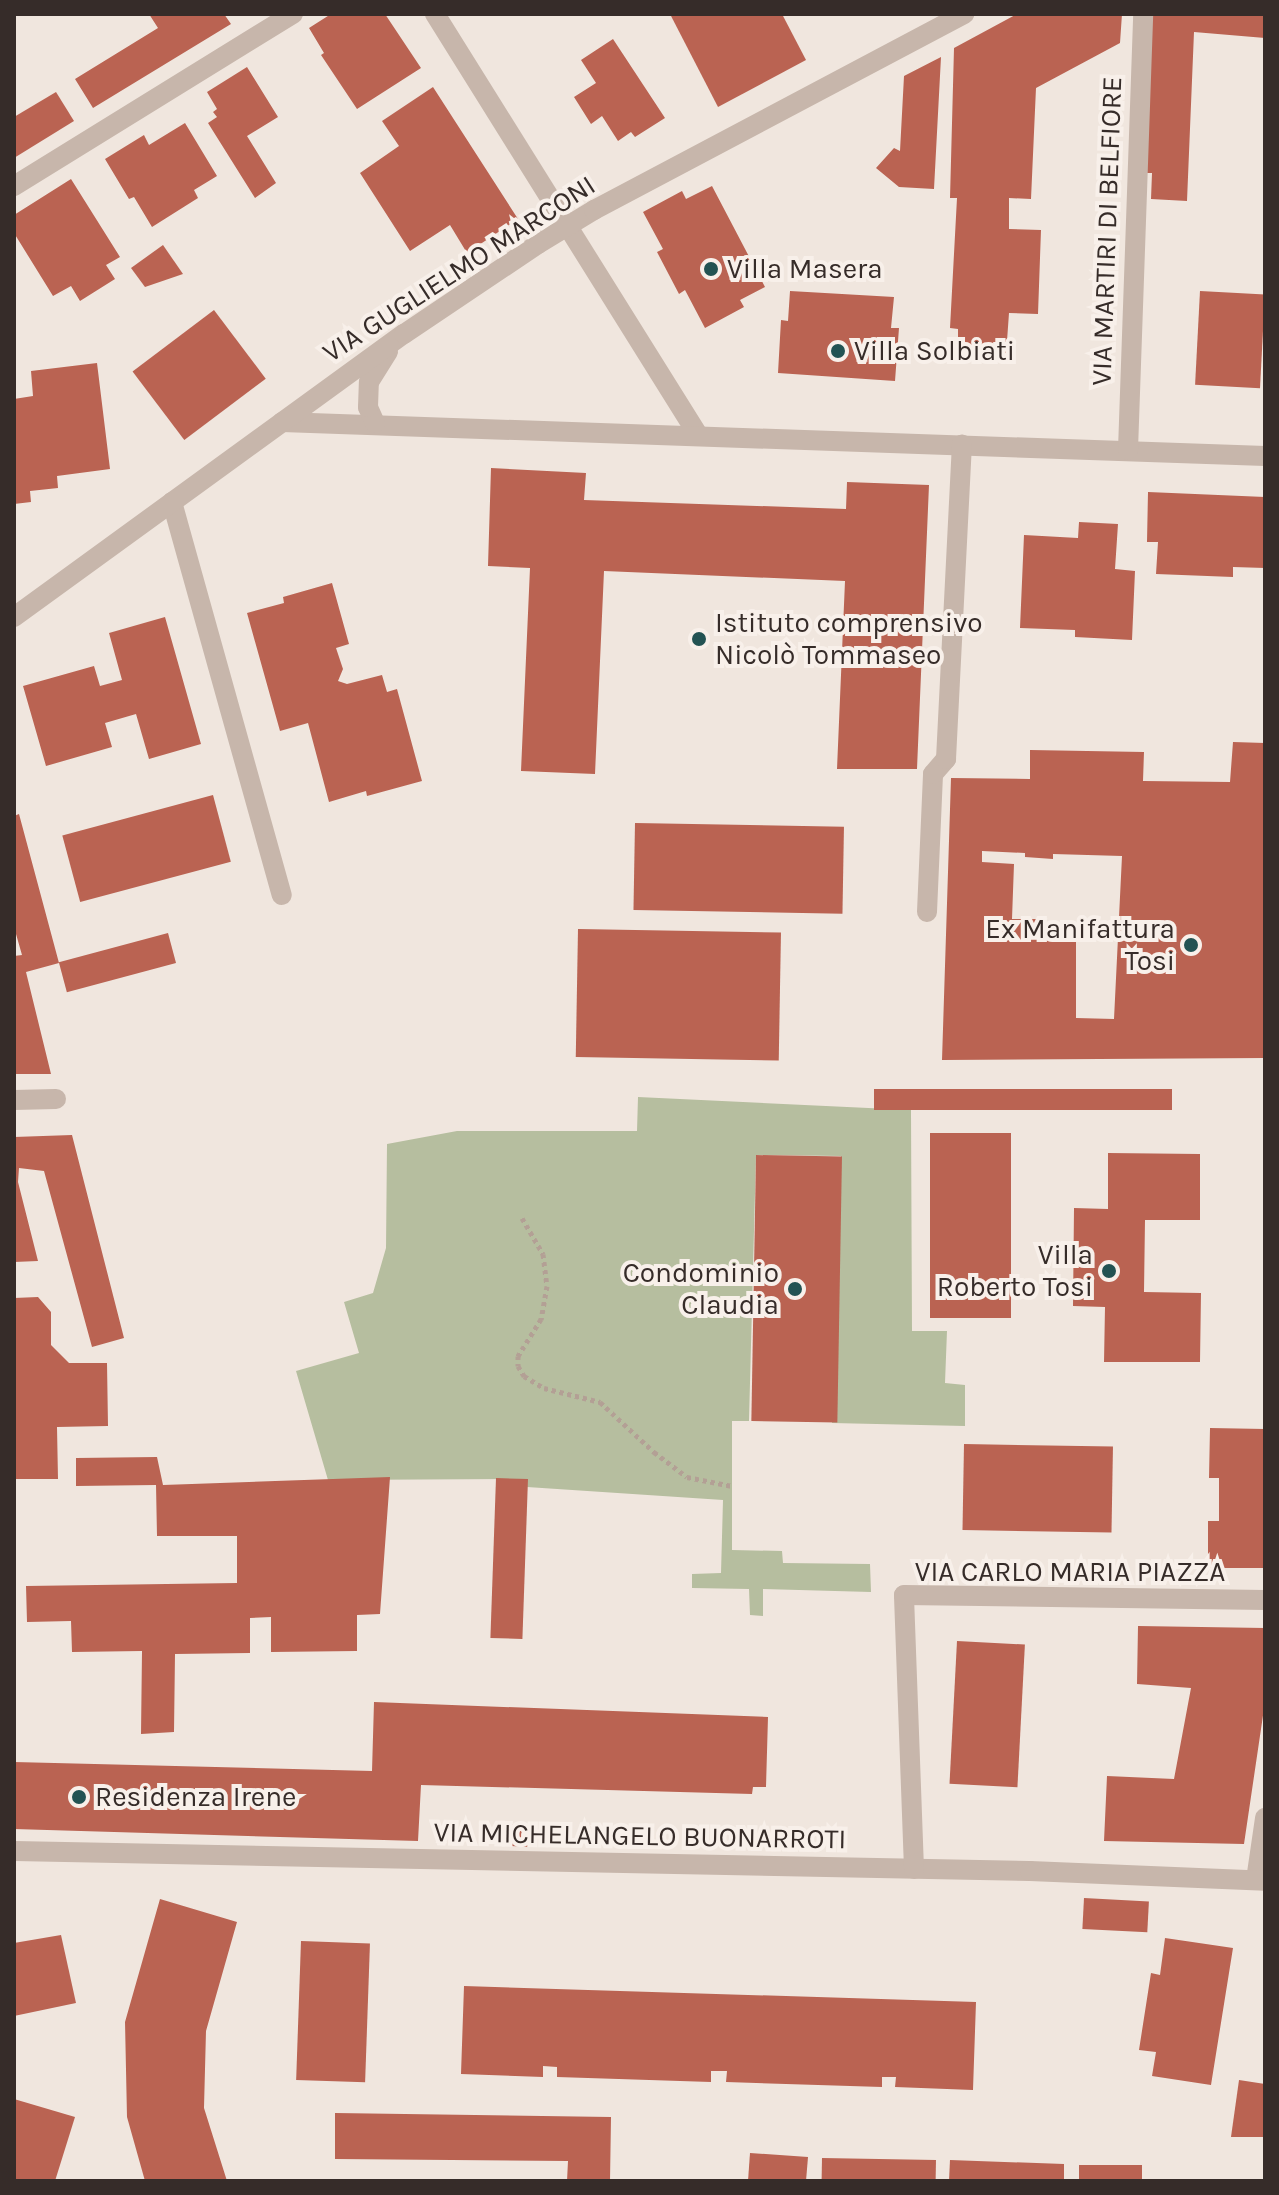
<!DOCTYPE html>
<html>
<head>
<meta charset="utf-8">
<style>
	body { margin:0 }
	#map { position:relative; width:1279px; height:2195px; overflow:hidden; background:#f0e6de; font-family:Karla,sans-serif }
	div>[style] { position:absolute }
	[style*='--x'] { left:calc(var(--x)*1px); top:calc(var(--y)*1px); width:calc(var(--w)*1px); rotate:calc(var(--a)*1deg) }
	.green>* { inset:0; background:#b6be9f }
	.building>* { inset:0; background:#ba6352; transform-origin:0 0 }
	.path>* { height:5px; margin-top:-2.5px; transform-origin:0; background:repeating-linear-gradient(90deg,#b3a095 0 4px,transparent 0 8px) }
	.service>* { height:20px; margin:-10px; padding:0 10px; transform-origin:10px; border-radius:10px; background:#c7b6ab }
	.minor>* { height:20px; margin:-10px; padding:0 10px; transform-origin:10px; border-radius:10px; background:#c7b6ab }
	.dots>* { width:22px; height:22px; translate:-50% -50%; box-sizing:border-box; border:4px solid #f8f0ea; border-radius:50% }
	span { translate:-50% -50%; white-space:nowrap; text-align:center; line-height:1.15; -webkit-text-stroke:8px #f8f0ea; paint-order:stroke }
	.street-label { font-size:28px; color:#362c29 }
	.poi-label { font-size:28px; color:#362c29 }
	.left { translate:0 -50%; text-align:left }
	.right { translate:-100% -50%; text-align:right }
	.frame { position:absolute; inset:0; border:16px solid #362c29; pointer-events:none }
</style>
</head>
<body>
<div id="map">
	<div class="green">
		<i style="clip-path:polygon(638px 1097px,911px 1110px,912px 1331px,947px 1331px,945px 1383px,965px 1385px,965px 1426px,832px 1423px,841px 1156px,756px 1155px,749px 1421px,732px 1421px,732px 1550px,782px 1551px,783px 1563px,870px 1564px,871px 1592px,763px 1589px,763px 1616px,750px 1615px,749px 1589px,692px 1588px,692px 1574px,721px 1573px,723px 1500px,527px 1487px,527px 1479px,328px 1480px,296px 1371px,359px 1353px,344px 1302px,373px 1293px,386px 1248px,387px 1144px,457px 1131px,637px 1131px)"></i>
	</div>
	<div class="building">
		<i style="clip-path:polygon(149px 14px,224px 14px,231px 24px,93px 108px,75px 79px,158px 28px)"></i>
		<i style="clip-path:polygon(331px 14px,385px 14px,421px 68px,357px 109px,321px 55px,324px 53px,309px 28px)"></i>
		<i style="clip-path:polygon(670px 14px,782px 14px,806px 60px,718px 107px)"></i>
		<i style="clip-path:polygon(1017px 14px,1122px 14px,1120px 43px,1036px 88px,1031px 199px,1009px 198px,1009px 229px,1041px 230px,1038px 314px,1009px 313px,1006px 355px,958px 352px,958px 329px,950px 328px,957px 198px,950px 198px,954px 48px)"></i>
		<i style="clip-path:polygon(1152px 14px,1265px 14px,1265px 38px,1194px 32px,1187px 201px,1151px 199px,1152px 173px,1143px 173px)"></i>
		<i style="clip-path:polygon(613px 39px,665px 118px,635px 137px,631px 132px,618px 141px,602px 116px,591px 124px,574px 97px,596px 83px,581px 60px)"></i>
		<i style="clip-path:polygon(941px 57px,934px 189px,899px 187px,876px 168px,894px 148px,900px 151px,904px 76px)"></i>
		<i style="clip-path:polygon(247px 67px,278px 117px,247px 136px,276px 183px,255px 198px,208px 123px,217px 117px,213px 112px,217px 109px,207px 92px)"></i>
		<i style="clip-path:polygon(433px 87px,518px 219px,467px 253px,450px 225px,410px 251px,360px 173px,399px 146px,382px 121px)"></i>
		<i style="clip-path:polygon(56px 92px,74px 121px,14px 158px,14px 117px)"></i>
		<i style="clip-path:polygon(185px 123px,217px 176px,194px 190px,198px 198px,152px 227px,134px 197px,129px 199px,105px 159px,144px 135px,149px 145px)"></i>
		<i style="clip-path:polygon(71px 179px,120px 257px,106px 265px,115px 279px,80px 301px,71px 286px,53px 296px,14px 233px,14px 215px)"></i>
		<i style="clip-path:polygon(712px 186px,765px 287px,740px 300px,744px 307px,705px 328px,685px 290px,679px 294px,657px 252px,663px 249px,643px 212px,682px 191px,686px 199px)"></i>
		<i style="clip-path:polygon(163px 245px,183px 274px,145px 287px,131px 268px)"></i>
		<i style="clip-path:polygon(790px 291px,894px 297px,891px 328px,899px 328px,895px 381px,778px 373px,781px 320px,788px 321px)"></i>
		<i style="left:1200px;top:291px;width:65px;height:94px;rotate:3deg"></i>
		<i style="left:214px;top:310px;width:86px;height:102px;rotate:53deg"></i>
		<i style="clip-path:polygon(97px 363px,110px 469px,57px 476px,58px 488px,30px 491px,31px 502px,14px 504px,14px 399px,33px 396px,31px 371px)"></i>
		<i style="clip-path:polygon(491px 468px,586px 473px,584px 500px,846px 509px,847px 482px,929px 485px,917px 769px,837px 769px,845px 581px,604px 571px,595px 774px,521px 771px,530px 568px,488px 566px)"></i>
		<i style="clip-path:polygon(1148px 492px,1265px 497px,1265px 568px,1233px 567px,1233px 577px,1156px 574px,1158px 542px,1147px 542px)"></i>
		<i style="clip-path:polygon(1079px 522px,1118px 524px,1115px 569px,1135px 571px,1132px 640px,1075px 637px,1075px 630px,1020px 628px,1024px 535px,1078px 538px)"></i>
		<i style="clip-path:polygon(332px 583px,349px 644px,336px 648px,343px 669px,338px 681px,347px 684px,382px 675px,387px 692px,397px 689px,422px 781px,367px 796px,366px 791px,329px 802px,308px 723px,280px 731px,247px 613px,284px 603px,283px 597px)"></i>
		<i style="clip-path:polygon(165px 617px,201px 744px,149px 759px,136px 714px,105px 723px,112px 747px,46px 766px,23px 686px,94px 666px,100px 686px,122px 680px,109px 633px)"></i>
		<i style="clip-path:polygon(evenodd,1233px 742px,1265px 743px,1265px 1058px,942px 1060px,951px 778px,1030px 779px,1030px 750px,1144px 752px,1143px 781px,1230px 782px,1233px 742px,982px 851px,1025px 853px,1025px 857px,1053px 859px,1053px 854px,1122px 856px,1114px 1019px,1076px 1018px,1076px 941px,1040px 940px,1041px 919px,1012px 919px,1014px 864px,982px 862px,982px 851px)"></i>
		<i style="left:213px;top:795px;width:69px;height:156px;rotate:75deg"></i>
		<i style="clip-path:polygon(19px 814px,59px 963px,26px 972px,51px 1074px,14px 1074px,14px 956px,22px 955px,14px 927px,14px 816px)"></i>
		<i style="left:635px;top:823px;width:209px;height:87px;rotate:1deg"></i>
		<i style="left:578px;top:929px;width:203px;height:128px;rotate:1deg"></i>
		<i style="left:168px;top:933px;width:31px;height:113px;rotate:75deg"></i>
		<i style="left:874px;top:1089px;width:298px;height:21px"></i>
		<i style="left:1011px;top:1133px;width:185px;height:81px;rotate:90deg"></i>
		<i style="clip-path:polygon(72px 1135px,124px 1338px,92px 1347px,44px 1171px,19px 1168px,18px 1182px,38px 1261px,14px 1262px,14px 1137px)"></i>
		<i style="clip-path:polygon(1108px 1153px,1200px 1154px,1200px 1220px,1145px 1220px,1144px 1292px,1201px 1293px,1200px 1362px,1104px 1362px,1105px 1307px,1073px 1306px,1074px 1208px,1108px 1209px)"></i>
		<i style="left:756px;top:1155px;width:86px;height:266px;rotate:1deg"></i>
		<i style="clip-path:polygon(38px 1297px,51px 1312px,51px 1345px,69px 1363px,107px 1363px,108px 1426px,57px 1427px,58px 1479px,14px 1479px,14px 1298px)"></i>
		<i style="clip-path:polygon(1210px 1428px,1265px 1429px,1265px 1568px,1208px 1568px,1208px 1521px,1219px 1521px,1219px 1478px,1209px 1478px)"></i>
		<i style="left:964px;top:1444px;width:149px;height:86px;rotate:1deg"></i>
		<i style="clip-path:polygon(157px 1457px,163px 1485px,390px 1477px,380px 1614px,357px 1615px,357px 1651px,271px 1652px,271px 1617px,250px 1618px,250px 1653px,175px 1654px,174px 1732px,141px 1734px,142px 1651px,72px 1652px,71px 1621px,27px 1622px,26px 1586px,237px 1583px,237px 1536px,157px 1536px,156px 1485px,76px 1486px,76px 1458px)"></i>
		<i style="left:496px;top:1478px;width:32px;height:160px;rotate:2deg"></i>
		<i style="clip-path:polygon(1138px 1626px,1265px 1628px,1265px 1702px,1244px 1844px,1104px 1841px,1107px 1776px,1174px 1779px,1191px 1688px,1137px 1684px)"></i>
		<i style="left:957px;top:1641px;width:68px;height:143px;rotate:3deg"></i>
		<i style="clip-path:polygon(374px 1702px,768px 1717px,766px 1787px,753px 1787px,752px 1794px,421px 1785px,418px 1841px,14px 1829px,14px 1762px,372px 1771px)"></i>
		<i style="left:512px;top:1824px;width:20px;height:22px;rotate:3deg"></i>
		<i style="left:1084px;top:1898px;width:65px;height:31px;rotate:3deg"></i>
		<i style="clip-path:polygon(160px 1899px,237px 1922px,206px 2031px,204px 2108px,227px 2181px,145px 2181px,127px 2117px,125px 2022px)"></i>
		<i style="clip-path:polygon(61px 1935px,76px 2003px,14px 2016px,14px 1943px)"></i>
		<i style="clip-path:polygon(1165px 1938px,1233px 1948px,1211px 2085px,1152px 2076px,1156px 2052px,1139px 2050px,1151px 1973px,1160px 1975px)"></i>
		<i style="left:301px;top:1941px;width:69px;height:139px;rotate:2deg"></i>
		<i style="clip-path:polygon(464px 1986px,976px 2002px,973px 2090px,895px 2087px,896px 2077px,882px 2077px,882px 2087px,726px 2082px,727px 2071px,711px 2071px,711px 2082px,557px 2077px,557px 2067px,543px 2066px,543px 2077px,461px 2074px)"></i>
		<i style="clip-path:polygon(1239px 2080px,1265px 2084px,1265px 2137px,1231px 2137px)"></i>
		<i style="clip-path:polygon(14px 2099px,75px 2117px,55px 2181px,14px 2181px)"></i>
		<i style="clip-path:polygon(335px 2113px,611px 2117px,610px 2181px,567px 2181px,568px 2161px,335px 2159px)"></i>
		<i style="clip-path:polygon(750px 2153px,808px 2157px,806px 2181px,748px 2181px)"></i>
		<i style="left:822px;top:2158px;width:114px;height:23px;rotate:1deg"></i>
		<i style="clip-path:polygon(950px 2160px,1064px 2164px,1064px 2181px,949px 2181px)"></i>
		<i style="left:1079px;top:2165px;width:63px;height:16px"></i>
	</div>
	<div class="path">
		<i style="--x:522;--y:1218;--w:42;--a:59.7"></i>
		<i style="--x:543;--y:1254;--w:32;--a:83"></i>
		<i style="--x:547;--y:1286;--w:34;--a:100"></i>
		<i style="--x:541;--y:1319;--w:44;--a:121.9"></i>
		<i style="--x:518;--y:1356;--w:10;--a:90"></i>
		<i style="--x:518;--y:1366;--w:12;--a:59"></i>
		<i style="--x:524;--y:1376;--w:23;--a:31"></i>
		<i style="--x:544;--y:1388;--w:58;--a:14"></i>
		<i style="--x:600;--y:1402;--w:74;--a:42.8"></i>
		<i style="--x:654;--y:1452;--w:41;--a:37.1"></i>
		<i style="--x:687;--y:1477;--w:46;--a:11.3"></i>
	</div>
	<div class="service">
		<i style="--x:172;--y:502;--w:408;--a:74.4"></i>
		<i style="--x:927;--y:912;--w:138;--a:-87.5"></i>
		<i style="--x:933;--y:774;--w:20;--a:-49"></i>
		<i style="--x:14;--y:1100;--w:42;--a:-1.4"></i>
		<i style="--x:1256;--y:1880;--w:63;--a:-81.7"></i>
	</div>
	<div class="minor">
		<i style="--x:435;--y:14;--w:496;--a:58"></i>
		<i style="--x:14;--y:186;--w:328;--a:-31.7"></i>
		<i style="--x:282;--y:422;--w:984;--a:1.98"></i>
		<i style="--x:375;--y:423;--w:17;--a:-114"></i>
		<i style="--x:368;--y:407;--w:25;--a:-88"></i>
		<i style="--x:369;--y:382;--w:36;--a:-58"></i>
		<i style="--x:1128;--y:450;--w:436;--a:-88"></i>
		<i style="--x:14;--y:617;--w:482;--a:-36"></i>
		<i style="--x:404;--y:334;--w:161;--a:-33.9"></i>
		<i style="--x:538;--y:244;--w:66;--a:-31.3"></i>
		<i style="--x:594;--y:210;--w:419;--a:-27.9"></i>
		<i style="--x:946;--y:759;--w:315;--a:-87.1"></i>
		<i style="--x:14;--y:1851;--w:1016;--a:1.13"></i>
		<i style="--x:1030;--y:1871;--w:235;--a:2.4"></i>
		<i style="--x:914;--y:1869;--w:274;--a:-92.1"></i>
		<i style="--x:904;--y:1595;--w:361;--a:0.8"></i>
	</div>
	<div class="dots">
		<i style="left:711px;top:269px;background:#235353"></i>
		<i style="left:838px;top:351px;background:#235353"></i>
		<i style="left:699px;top:639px;background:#235353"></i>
		<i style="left:1191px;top:945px;background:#235353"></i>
		<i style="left:1109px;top:1271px;background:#235353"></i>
		<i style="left:795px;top:1289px;background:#235353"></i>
		<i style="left:79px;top:1797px;background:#235353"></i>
	</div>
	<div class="street-label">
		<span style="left:1107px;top:231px;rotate:-88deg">VIA MARTIRI DI BELFIORE</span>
		<span style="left:459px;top:269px;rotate:-33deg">VIA GUGLIELMO MARCONI</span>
		<span style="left:1070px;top:1572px">VIA CARLO MARIA PIAZZA</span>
		<span style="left:640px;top:1836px;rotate:1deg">VIA MICHELANGELO BUONARROTI</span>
	</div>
	<div class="poi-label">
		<span class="left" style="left:727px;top:269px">Villa Masera</span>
		<span class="left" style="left:854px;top:351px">Villa Solbiati</span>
		<span class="left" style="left:715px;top:639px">Istituto comprensivo<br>Nicolò Tommaseo</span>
		<span class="right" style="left:1175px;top:945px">Ex Manifattura<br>Tosi</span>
		<span class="right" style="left:1093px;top:1271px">Villa<br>Roberto Tosi</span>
		<span class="right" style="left:779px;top:1289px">Condominio<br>Claudia</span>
		<span class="left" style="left:95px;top:1797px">Residenza Irene</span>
	</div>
	<div class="frame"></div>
</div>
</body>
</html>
